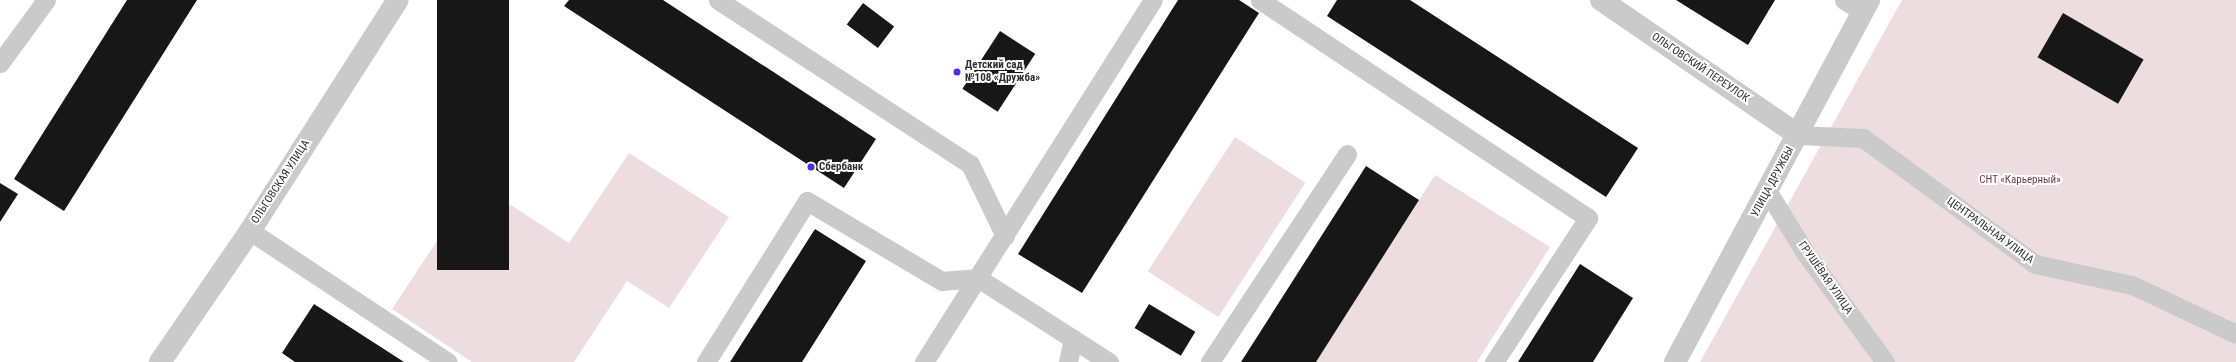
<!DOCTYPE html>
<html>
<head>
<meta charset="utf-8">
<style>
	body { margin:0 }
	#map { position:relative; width:2236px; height:362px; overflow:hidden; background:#fff; font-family:"Roboto Condensed",sans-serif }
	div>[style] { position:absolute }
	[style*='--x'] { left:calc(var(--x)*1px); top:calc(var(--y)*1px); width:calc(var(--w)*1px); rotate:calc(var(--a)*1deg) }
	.green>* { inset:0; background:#eddde1; transform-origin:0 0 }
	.building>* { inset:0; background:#171717; transform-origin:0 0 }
	.lane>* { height:19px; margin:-9.5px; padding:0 9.5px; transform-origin:9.5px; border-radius:9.5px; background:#cacaca }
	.street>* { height:22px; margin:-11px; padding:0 11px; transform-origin:11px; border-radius:11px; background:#cacaca }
	.dots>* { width:11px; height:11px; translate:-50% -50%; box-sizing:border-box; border:2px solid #fff; border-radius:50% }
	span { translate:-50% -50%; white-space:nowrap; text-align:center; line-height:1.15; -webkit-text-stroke:4px #fff; paint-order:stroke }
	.poi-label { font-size:11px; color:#303030; font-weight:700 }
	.left { translate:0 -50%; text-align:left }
	.street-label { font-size:11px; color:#303030 }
	.park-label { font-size:11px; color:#6e3a43 }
</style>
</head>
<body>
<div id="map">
	<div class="green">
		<i style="clip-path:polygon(1902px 0,2236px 0,2236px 362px,1700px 362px)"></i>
		<i style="left:1235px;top:137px;width:84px;height:160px;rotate:33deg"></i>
		<i style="clip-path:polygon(629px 153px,729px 217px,669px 308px,627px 281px,574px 362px,472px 362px,392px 309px,476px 182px,569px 243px)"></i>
		<i style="clip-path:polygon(1435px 175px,1550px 247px,1477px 362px,1316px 362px)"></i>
	</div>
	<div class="building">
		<i style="clip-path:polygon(127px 0,197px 0,64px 211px,14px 179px)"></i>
		<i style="left:437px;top:0;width:72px;height:270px"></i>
		<i style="clip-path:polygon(569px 0,663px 0,876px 139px,844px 188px,564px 6px)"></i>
		<i style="clip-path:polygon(1178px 0,1239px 0,1259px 13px,1082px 293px,1018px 254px)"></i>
		<i style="clip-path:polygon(1337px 0,1410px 0,1638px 148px,1606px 197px,1327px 16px)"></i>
		<i style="clip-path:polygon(1676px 0,1775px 0,1748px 45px)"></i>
		<i style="left:863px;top:3px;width:39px;height:27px;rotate:37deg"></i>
		<i style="left:2063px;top:13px;width:93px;height:51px;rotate:30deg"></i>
		<i style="left:1000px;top:31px;width:42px;height:69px;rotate:33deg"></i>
		<i style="clip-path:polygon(1366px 166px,1419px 200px,1316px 362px,1241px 362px)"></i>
		<i style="clip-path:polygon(0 183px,18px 194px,0 222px)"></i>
		<i style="clip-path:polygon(815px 229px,866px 261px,802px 362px,730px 362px)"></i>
		<i style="clip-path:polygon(1580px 264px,1633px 298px,1593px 362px,1518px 362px)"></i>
		<i style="clip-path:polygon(314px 304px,404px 362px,295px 362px,282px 353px)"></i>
		<i style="left:1149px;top:304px;width:54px;height:28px;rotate:31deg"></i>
	</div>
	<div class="lane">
		<i style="--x:718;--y:0;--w:301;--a:33.1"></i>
		<i style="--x:970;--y:164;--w:80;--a:64.1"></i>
		<i style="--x:1260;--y:0;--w:394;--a:33.6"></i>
		<i style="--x:1588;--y:218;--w:172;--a:123.1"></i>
		<i style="--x:1844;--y:0;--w:22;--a:32"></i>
		<i style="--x:0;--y:63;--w:78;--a:-53.9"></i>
		<i style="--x:1798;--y:135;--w:65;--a:2.6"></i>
		<i style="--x:1863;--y:138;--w:213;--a:36.2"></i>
		<i style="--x:2035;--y:264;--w:99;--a:12.2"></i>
		<i style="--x:2132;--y:285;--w:115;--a:25.2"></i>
		<i style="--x:1768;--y:192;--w:73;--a:58.5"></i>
		<i style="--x:1806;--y:254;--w:134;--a:53.8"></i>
		<i style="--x:250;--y:231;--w:237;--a:33.5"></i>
		<i style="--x:706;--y:362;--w:190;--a:-57.9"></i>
		<i style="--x:807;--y:201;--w:157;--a:30.7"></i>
		<i style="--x:942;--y:281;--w:36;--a:-5"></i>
		<i style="--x:978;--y:278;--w:156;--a:32.7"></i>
		<i style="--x:924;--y:362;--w:428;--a:-57.7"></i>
		<i style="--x:1068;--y:362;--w:24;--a:-78"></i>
		<i style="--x:1210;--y:362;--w:249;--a:-56.6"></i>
	</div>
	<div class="street">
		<i style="--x:1601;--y:0;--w:239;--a:34.4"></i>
		<i style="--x:160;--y:362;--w:159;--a:-55.5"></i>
		<i style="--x:250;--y:231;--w:274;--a:-57.4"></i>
		<i style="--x:1675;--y:362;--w:411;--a:-61.8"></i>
	</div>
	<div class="dots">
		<i style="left:957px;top:72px;background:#5228f0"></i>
		<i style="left:811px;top:167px;background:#5228f0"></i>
	</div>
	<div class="poi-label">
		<span class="left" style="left:965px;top:72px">Детский сад<br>№108 «Дружба»</span>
		<span class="left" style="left:819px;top:167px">Сбербанк</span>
	</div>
	<div class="street-label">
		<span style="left:1700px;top:68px;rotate:34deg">ОЛЬГОВСКИЙ ПЕРЕУЛОК</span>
		<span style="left:281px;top:182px;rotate:-57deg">ОЛЬГОВСКАЯ УЛИЦА</span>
		<span style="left:1773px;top:182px;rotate:-62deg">УЛИЦА ДРУЖБЫ</span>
		<span style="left:1990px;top:231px;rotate:36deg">ЦЕНТРАЛЬНАЯ УЛИЦА</span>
		<span style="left:1825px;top:278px;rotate:55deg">ГРУШЁВАЯ УЛИЦА</span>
	</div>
	<div class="park-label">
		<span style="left:2020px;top:180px">СНТ «Карьерный»</span>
	</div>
</div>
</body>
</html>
